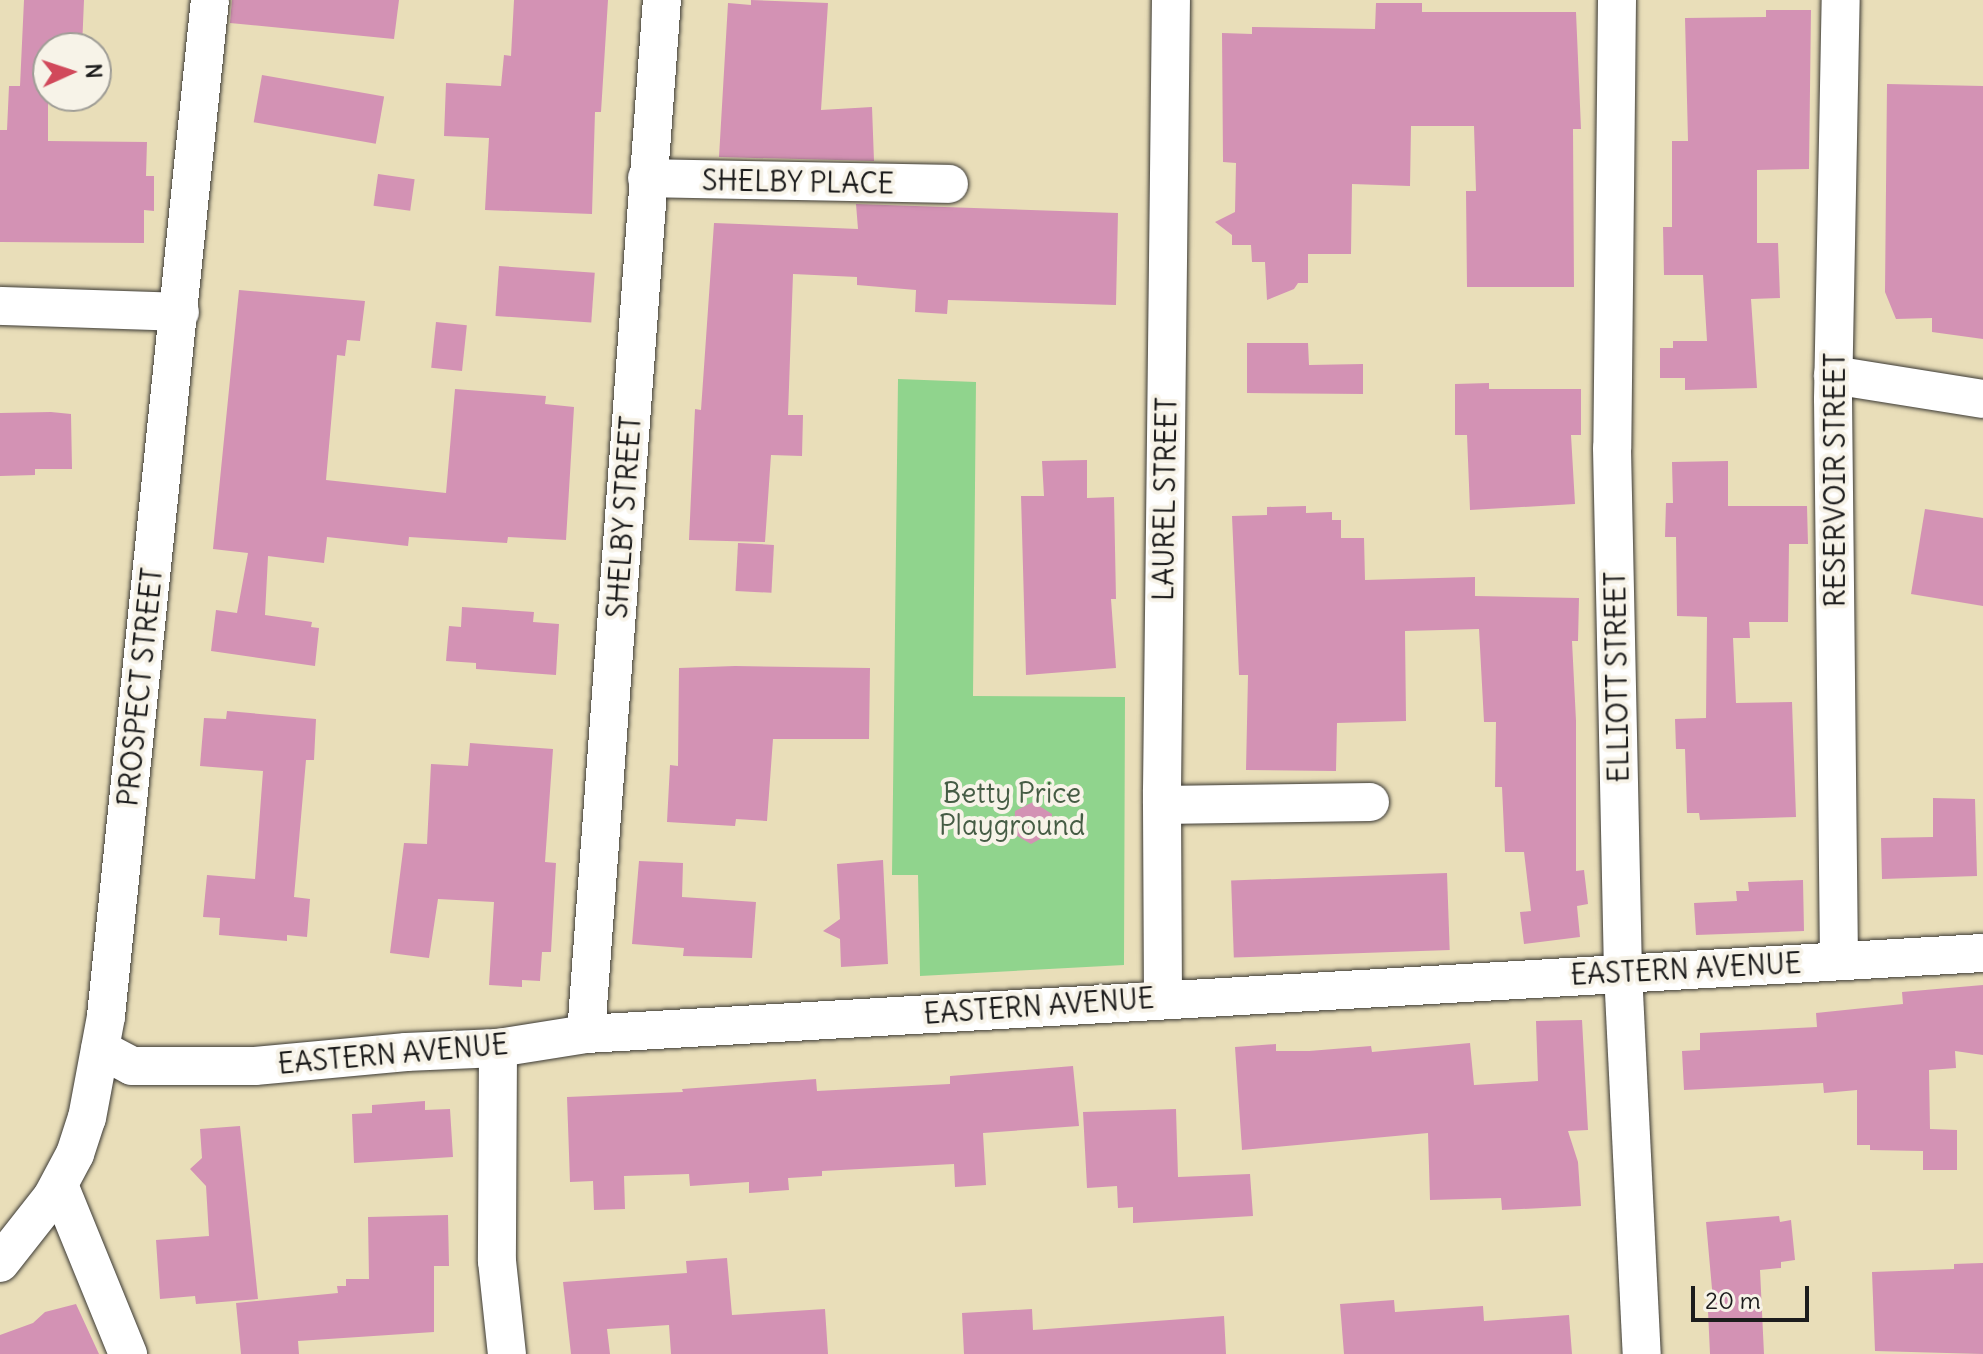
<!DOCTYPE html>
<html>
<head>
<meta charset="utf-8">
<style>
	body { margin:0 }
	#map { position:relative; width:1983px; height:1354px; overflow:hidden; background:#e9deb9; font-family:Delius,sans-serif }
	div>[style] { position:absolute }
	[style*='--x'] { left:calc(var(--x)*1px); top:calc(var(--y)*1px); width:calc(var(--w)*1px); rotate:calc(var(--a)*1deg) }
	.green>* { inset:0; background:#90d48d }
	.building>* { inset:0; background:#d392b4; transform-origin:0 0 }
	.roads { filter:drop-shadow(0 0 2px #3b3934) drop-shadow(0 0 2px #3b3934) }
	.minor>* { height:38px; margin:-19px; padding:0 19px; transform-origin:19px; border-radius:19px; background:#fff }
	span { translate:-50% -50%; white-space:nowrap; text-align:center; line-height:1.15; -webkit-text-stroke:8px #f7f3e8; paint-order:stroke }
	.street-label { font-size:28px; color:#1c1c1c }
	.park-label { font-size:28px; color:#455c44 }
	.north { position:absolute; left:32px; top:32px; width:80px; height:80px; box-sizing:border-box; background:#f7f3e8; border:2px solid #9f9d96; border-radius:50%; rotate:87deg; font-size:22px; font-weight:700; line-height:32px; text-align:center; color:#1c1c1c }
	.north::after { content:''; display:block; margin:auto; width:28px; height:36px; background:#d1495b; clip-path:polygon(50% 0,100% 100%,50% 72%,0 100%) }
	.scale { position:absolute; left:1691px; top:1286px; width:118px; height:36px; box-sizing:border-box; border:4px solid #1c1c1c; border-top:0; padding-left:10px; font-size:24px; line-height:28px; white-space:nowrap; color:#1c1c1c; -webkit-text-stroke:6px #f7f3e8; paint-order:stroke }
</style>
</head>
<body>
<div id="map">
	<div class="green">
		<i style="clip-path:polygon(898px 379px,976px 382px,973px 696px,1125px 697px,1124px 965px,920px 976px,918px 875px,892px 875px)"></i>
	</div>
	<div class="building">
		<i style="clip-path:polygon(24px 0,84px 0,82px 48px,48px 48px,48px 141px,147px 142px,146px 176px,154px 176px,154px 211px,144px 210px,144px 243px,0 242px,0 130px,7px 130px,9px 86px,20px 86px)"></i>
		<i style="clip-path:polygon(232px 0,399px 0,394px 39px,230px 23px)"></i>
		<i style="clip-path:polygon(514px 0,608px 0,601px 112px,595px 112px,592px 214px,485px 210px,489px 138px,444px 136px,446px 83px,501px 86px,504px 55px,511px 56px)"></i>
		<i style="clip-path:polygon(751px 0,828px 3px,821px 110px,872px 107px,874px 161px,719px 157px,728px 3px,751px 5px)"></i>
		<i style="clip-path:polygon(1376px 3px,1422px 3px,1422px 12px,1576px 12px,1581px 129px,1573px 129px,1574px 287px,1467px 287px,1466px 191px,1476px 191px,1474px 126px,1411px 126px,1410px 186px,1352px 184px,1351px 254px,1308px 254px,1308px 283px,1298px 283px,1294px 289px,1267px 300px,1265px 262px,1252px 262px,1251px 245px,1232px 245px,1232px 235px,1215px 222px,1235px 212px,1236px 163px,1223px 162px,1222px 33px,1252px 34px,1252px 27px,1375px 29px)"></i>
		<i style="clip-path:polygon(1766px 10px,1811px 10px,1809px 169px,1757px 170px,1757px 243px,1778px 243px,1780px 298px,1751px 299px,1757px 388px,1685px 390px,1685px 378px,1660px 378px,1660px 348px,1673px 348px,1673px 341px,1707px 341px,1703px 275px,1664px 275px,1663px 227px,1672px 227px,1672px 141px,1688px 141px,1685px 18px,1766px 17px)"></i>
		<i style="left:262px;top:75px;width:124px;height:48px;rotate:10deg"></i>
		<i style="clip-path:polygon(1887px 84px,1983px 86px,1983px 339px,1932px 332px,1932px 318px,1896px 319px,1885px 292px)"></i>
		<i style="left:378px;top:174px;width:37px;height:32px;rotate:8deg"></i>
		<i style="clip-path:polygon(856px 204px,1118px 213px,1116px 305px,948px 300px,947px 314px,915px 312px,916px 290px,857px 285px,857px 277px,793px 274px,788px 415px,803px 415px,802px 456px,771px 455px,765px 542px,689px 540px,695px 409px,701px 410px,714px 223px,858px 229px)"></i>
		<i style="left:499px;top:266px;width:96px;height:50px;rotate:4deg"></i>
		<i style="clip-path:polygon(239px 290px,365px 301px,360px 341px,347px 340px,345px 356px,337px 355px,326px 480px,446px 493px,455px 389px,546px 396px,545px 404px,574px 407px,566px 540px,508px 537px,507px 543px,409px 537px,408px 546px,327px 537px,324px 563px,268px 556px,265px 615px,312px 622px,311px 627px,319px 628px,315px 666px,211px 651px,216px 610px,237px 613px,248px 553px,213px 549px)"></i>
		<i style="left:436px;top:322px;width:31px;height:46px;rotate:6deg"></i>
		<i style="clip-path:polygon(1247px 343px,1308px 343px,1309px 365px,1363px 364px,1363px 394px,1247px 393px)"></i>
		<i style="clip-path:polygon(1489px 383px,1489px 389px,1581px 389px,1581px 435px,1571px 435px,1575px 504px,1470px 510px,1467px 435px,1455px 435px,1455px 384px)"></i>
		<i style="clip-path:polygon(51px 412px,71px 414px,72px 469px,35px 469px,35px 475px,0 476px,0 413px)"></i>
		<i style="clip-path:polygon(1087px 460px,1087px 498px,1114px 497px,1116px 599px,1111px 599px,1116px 668px,1026px 675px,1021px 496px,1044px 496px,1042px 461px)"></i>
		<i style="clip-path:polygon(1728px 461px,1728px 506px,1807px 506px,1808px 544px,1789px 544px,1788px 622px,1749px 622px,1750px 638px,1733px 638px,1736px 703px,1792px 702px,1796px 817px,1700px 820px,1699px 813px,1687px 813px,1685px 749px,1676px 749px,1675px 719px,1706px 718px,1707px 617px,1677px 616px,1676px 537px,1665px 537px,1666px 503px,1673px 503px,1672px 462px)"></i>
		<i style="clip-path:polygon(1306px 506px,1306px 513px,1332px 512px,1332px 520px,1341px 520px,1341px 538px,1364px 538px,1365px 580px,1475px 577px,1475px 596px,1579px 598px,1578px 641px,1572px 641px,1576px 721px,1576px 871px,1584px 870px,1588px 904px,1577px 906px,1580px 937px,1524px 944px,1520px 912px,1531px 911px,1524px 852px,1505px 852px,1502px 787px,1495px 787px,1496px 722px,1484px 722px,1479px 629px,1405px 631px,1406px 721px,1337px 723px,1336px 771px,1246px 770px,1248px 675px,1239px 675px,1232px 516px,1267px 515px,1267px 507px)"></i>
		<i style="clip-path:polygon(1925px 509px,1983px 518px,1983px 606px,1911px 594px)"></i>
		<i style="left:738px;top:543px;width:36px;height:48px;rotate:3deg"></i>
		<i style="clip-path:polygon(462px 607px,534px 612px,533px 622px,559px 624px,556px 675px,476px 669px,476px 663px,446px 661px,449px 626px,461px 627px)"></i>
		<i style="clip-path:polygon(735px 666px,870px 668px,869px 739px,773px 739px,767px 821px,736px 819px,735px 826px,667px 822px,670px 765px,678px 766px,679px 668px)"></i>
		<i style="clip-path:polygon(227px 711px,316px 719px,314px 760px,306px 760px,294px 897px,310px 899px,307px 937px,287px 935px,287px 941px,219px 935px,220px 918px,203px 917px,207px 875px,255px 879px,263px 771px,200px 766px,204px 718px,226px 719px)"></i>
		<i style="clip-path:polygon(470px 743px,553px 749px,545px 862px,556px 863px,551px 952px,542px 952px,540px 981px,522px 980px,522px 987px,489px 985px,494px 902px,438px 899px,429px 958px,390px 953px,404px 843px,427px 844px,431px 764px,468px 766px)"></i>
		<i style="clip-path:polygon(1933px 798px,1975px 799px,1977px 876px,1882px 879px,1881px 838px,1933px 837px)"></i>
		<i style="clip-path:polygon(1033px 802px,1052px 814px,1051px 833px,1031px 844px,1014px 834px,1015px 811px)"></i>
		<i style="clip-path:polygon(883px 860px,888px 964px,841px 967px,840px 939px,823px 931px,840px 919px,837px 864px)"></i>
		<i style="clip-path:polygon(639px 861px,683px 863px,682px 897px,756px 902px,752px 958px,683px 956px,684px 948px,632px 944px)"></i>
		<i style="left:1447px;top:873px;width:77px;height:216px;rotate:88deg"></i>
		<i style="clip-path:polygon(1803px 880px,1804px 931px,1696px 935px,1694px 903px,1737px 901px,1736px 891px,1749px 891px,1748px 882px)"></i>
		<i style="clip-path:polygon(1983px 985px,1983px 1055px,1955px 1051px,1956px 1068px,1929px 1070px,1930px 1129px,1957px 1130px,1957px 1170px,1923px 1170px,1923px 1151px,1870px 1150px,1870px 1145px,1857px 1145px,1857px 1090px,1824px 1093px,1823px 1083px,1684px 1090px,1682px 1051px,1700px 1050px,1700px 1033px,1817px 1027px,1816px 1013px,1903px 1004px,1902px 992px)"></i>
		<i style="clip-path:polygon(1582px 1020px,1588px 1130px,1568px 1131px,1578px 1162px,1581px 1206px,1502px 1210px,1501px 1198px,1430px 1200px,1428px 1133px,1242px 1150px,1235px 1047px,1276px 1044px,1276px 1051px,1309px 1051px,1371px 1046px,1372px 1052px,1470px 1043px,1474px 1085px,1538px 1081px,1536px 1021px)"></i>
		<i style="clip-path:polygon(1073px 1066px,1079px 1126px,983px 1133px,986px 1185px,955px 1187px,954px 1164px,822px 1171px,822px 1176px,788px 1178px,789px 1190px,749px 1193px,749px 1182px,690px 1186px,689px 1174px,624px 1176px,625px 1209px,594px 1210px,593px 1181px,570px 1182px,567px 1097px,683px 1092px,682px 1089px,816px 1079px,817px 1091px,950px 1084px,950px 1076px)"></i>
		<i style="clip-path:polygon(425px 1101px,425px 1110px,450px 1109px,453px 1157px,354px 1163px,352px 1114px,372px 1113px,372px 1105px)"></i>
		<i style="clip-path:polygon(1176px 1109px,1178px 1177px,1250px 1174px,1253px 1216px,1133px 1223px,1133px 1207px,1118px 1208px,1117px 1186px,1087px 1188px,1083px 1112px)"></i>
		<i style="clip-path:polygon(240px 1126px,258px 1299px,196px 1304px,195px 1296px,160px 1299px,156px 1240px,209px 1236px,206px 1186px,190px 1169px,202px 1158px,200px 1129px)"></i>
		<i style="clip-path:polygon(448px 1215px,449px 1266px,434px 1266px,434px 1332px,298px 1341px,299px 1354px,241px 1354px,236px 1303px,338px 1293px,337px 1286px,346px 1286px,346px 1279px,369px 1279px,368px 1217px)"></i>
		<i style="clip-path:polygon(1779px 1216px,1780px 1222px,1791px 1220px,1795px 1260px,1781px 1262px,1781px 1268px,1760px 1270px,1764px 1354px,1710px 1354px,1708px 1311px,1714px 1311px,1706px 1222px)"></i>
		<i style="clip-path:polygon(727px 1258px,732px 1315px,825px 1309px,828px 1354px,671px 1354px,669px 1325px,607px 1329px,610px 1354px,571px 1354px,563px 1282px,687px 1273px,686px 1261px)"></i>
		<i style="clip-path:polygon(1983px 1263px,1983px 1354px,1875px 1351px,1872px 1272px,1954px 1269px,1954px 1264px)"></i>
		<i style="clip-path:polygon(1394px 1300px,1395px 1312px,1483px 1306px,1484px 1321px,1569px 1315px,1572px 1354px,1344px 1354px,1340px 1304px)"></i>
		<i style="clip-path:polygon(76px 1304px,99px 1354px,0 1354px,0 1335px,33px 1323px,45px 1312px)"></i>
		<i style="clip-path:polygon(1032px 1309px,1033px 1330px,1224px 1316px,1226px 1354px,964px 1354px,962px 1313px)"></i>
	</div>
	<div class="roads">
		<div class="minor">
			<i style="--x:1617;--y:0;--w:448;--a:90.6"></i>
			<i style="--x:1612;--y:448;--w:524;--a:88.8"></i>
			<i style="--x:1623;--y:972;--w:382;--a:87.2"></i>
			<i style="--x:647;--y:178;--w:302;--a:1.1"></i>
			<i style="--x:0;--y:306;--w:180;--a:1.9"></i>
			<i style="--x:1833;--y:375;--w:152;--a:9.1"></i>
			<i style="--x:1162;--y:805;--w:208;--a:-0.8"></i>
			<i style="--x:1839;--y:961;--w:562;--a:-90.61"></i>
			<i style="--x:1833;--y:399;--w:399;--a:-88.9"></i>
			<i style="--x:1163;--y:998;--w:208;--a:-90.3"></i>
			<i style="--x:1162;--y:790;--w:790;--a:-89.35"></i>
			<i style="--x:586;--y:1034;--w:1037;--a:-85.8"></i>
			<i style="--x:498;--y:1048;--w:213;--a:90.3"></i>
			<i style="--x:497;--y:1261;--w:94;--a:83.9"></i>
			<i style="--x:100;--y:1049;--w:36;--a:28"></i>
			<i style="--x:132;--y:1066;--w:123;--a:0"></i>
			<i style="--x:255;--y:1066;--w:152;--a:-5.3"></i>
			<i style="--x:406;--y:1052;--w:92;--a:-2.5"></i>
			<i style="--x:498;--y:1048;--w:89;--a:-9"></i>
			<i style="--x:586;--y:1034;--w:1399;--a:-3.32"></i>
			<i style="--x:59;--y:1185;--w:183;--a:67.8"></i>
			<i style="--x:0;--y:1263;--w:84;--a:-51.8"></i>
			<i style="--x:52;--y:1197;--w:49;--a:-61.9"></i>
			<i style="--x:75;--y:1154;--w:38;--a:-72"></i>
			<i style="--x:87;--y:1118;--w:104;--a:-79.4"></i>
			<i style="--x:106;--y:1016;--w:1021;--a:-84.16"></i>
		</div>
	</div>
	<div class="street-label">
		<span style="left:798px;top:182px;rotate:1deg">SHELBY PLACE</span>
		<span style="left:1835px;top:480px;rotate:-90deg">RESERVOIR STREET</span>
		<span style="left:1165px;top:499px;rotate:-89deg">LAUREL STREET</span>
		<span style="left:624px;top:517px;rotate:-86deg">SHELBY STREET</span>
		<span style="left:1617px;top:677px;rotate:-91deg">ELLIOTT STREET</span>
		<span style="left:140px;top:687px;rotate:-84deg">PROSPECT STREET</span>
		<span style="left:1686px;top:969px;rotate:-3deg">EASTERN AVENUE</span>
		<span style="left:1039px;top:1006px;rotate:-4deg">EASTERN AVENUE</span>
		<span style="left:393px;top:1054px;rotate:-5deg">EASTERN AVENUE</span>
	</div>
	<div class="park-label">
		<span style="left:1012px;top:809px">Betty Price<br>Playground</span>
	</div>
	<div class="north">N</div>
	<div class="scale">20 m</div>
</div>
</body>
</html>
